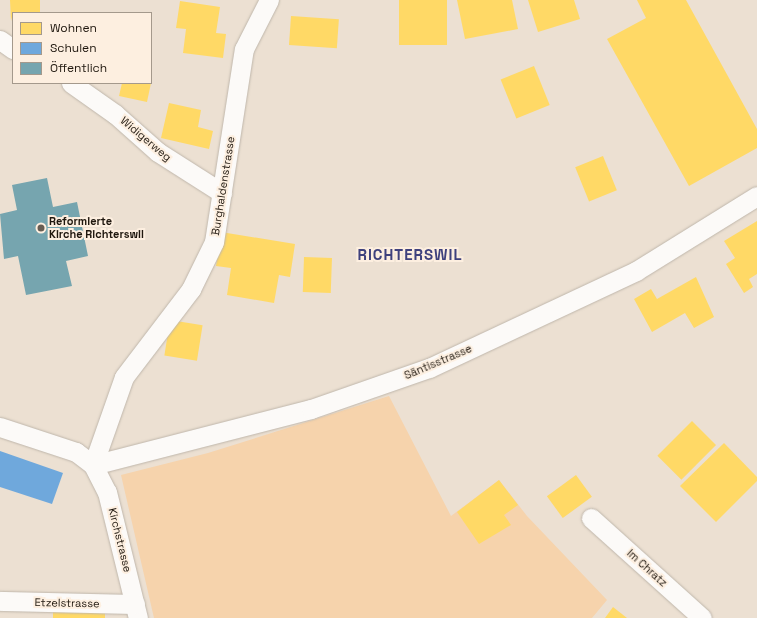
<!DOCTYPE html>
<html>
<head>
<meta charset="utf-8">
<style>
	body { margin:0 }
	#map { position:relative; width:757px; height:618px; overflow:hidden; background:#ece0d2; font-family:"Space Grotesk",sans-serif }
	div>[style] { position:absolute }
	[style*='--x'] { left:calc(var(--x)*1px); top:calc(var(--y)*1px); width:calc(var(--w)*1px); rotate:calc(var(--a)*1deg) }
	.green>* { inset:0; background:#f6d3ac }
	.homes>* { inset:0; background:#ffd966; transform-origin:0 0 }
	.schools>* { inset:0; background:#6fa8dc }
	.public>* { inset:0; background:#76a5af }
	.roads { filter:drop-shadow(0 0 1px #bfb6ab) drop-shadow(0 0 1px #bfb6ab) }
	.minor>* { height:19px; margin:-9.5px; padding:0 9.5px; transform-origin:9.5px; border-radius:9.5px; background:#fcfaf8 }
	.dots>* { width:11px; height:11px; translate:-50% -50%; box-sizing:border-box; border:2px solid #fdefe0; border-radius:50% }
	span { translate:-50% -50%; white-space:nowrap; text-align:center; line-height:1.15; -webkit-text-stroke:4px #fdefe0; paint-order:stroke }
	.street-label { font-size:11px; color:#1f170e }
	.poi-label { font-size:11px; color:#1f170e; font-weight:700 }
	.left { translate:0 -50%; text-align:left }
	.district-label { font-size:15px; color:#3e417d; font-weight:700; letter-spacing:1px }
	.legend { position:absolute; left:12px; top:12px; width:140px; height:72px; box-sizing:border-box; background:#fdefe0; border:1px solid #a4998c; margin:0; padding:5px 7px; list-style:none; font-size:12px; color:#1f170e }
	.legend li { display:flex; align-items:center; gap:8px; height:20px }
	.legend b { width:20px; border:1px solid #a4998c }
</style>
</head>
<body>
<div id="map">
	<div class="green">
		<i style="clip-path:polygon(389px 396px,451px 516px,499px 480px,527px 516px,607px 600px,592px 618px,154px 618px,121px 475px,208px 453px)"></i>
	</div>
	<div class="homes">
		<i style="clip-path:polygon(10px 0,40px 0,40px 13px,13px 13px,11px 21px)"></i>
		<i style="left:399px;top:0;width:48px;height:45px"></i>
		<i style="clip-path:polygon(457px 0,512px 0,518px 29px,465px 39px)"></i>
		<i style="clip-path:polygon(528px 0,574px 0,580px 19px,538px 32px)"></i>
		<i style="clip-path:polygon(637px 0,686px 0,757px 129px,757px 148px,689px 186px,607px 39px,646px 18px)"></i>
		<i style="clip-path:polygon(180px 1px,220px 7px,216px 33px,226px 34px,223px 58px,183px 53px,186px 29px,176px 28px)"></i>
		<i style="left:291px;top:16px;width:48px;height:29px;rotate:4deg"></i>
		<i style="left:534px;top:66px;width:42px;height:36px;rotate:68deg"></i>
		<i style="clip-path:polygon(122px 83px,151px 83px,147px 102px,119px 96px)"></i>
		<i style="clip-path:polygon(169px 103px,201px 110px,198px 127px,213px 131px,209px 149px,161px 138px)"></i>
		<i style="left:603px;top:156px;width:37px;height:30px;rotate:68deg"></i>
		<i style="clip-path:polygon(757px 221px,757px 274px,749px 279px,753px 287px,744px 293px,726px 264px,735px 258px,724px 241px)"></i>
		<i style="clip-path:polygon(221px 232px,295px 244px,290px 277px,279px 275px,274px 303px,227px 295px,231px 268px,216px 266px)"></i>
		<i style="left:304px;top:257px;width:28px;height:35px;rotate:2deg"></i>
		<i style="clip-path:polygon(696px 277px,714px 317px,694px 328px,685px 313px,652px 332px,634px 299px,651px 289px,657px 299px)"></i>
		<i style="left:170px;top:320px;width:33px;height:36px;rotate:9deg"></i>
		<i style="left:692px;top:421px;width:34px;height:49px;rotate:45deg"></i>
		<i style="clip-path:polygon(724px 443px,757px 477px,757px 481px,716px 522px,680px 486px)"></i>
		<i style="left:576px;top:475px;width:27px;height:36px;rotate:54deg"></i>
		<i style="clip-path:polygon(499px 480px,518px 505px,504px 515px,511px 525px,479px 544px,457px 512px)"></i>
		<i style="clip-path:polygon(613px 607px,627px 618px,605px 618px)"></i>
		<i style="left:53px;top:608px;width:52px;height:10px"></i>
	</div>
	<div class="schools">
		<i style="clip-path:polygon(0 451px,63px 473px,52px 504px,0 487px)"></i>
	</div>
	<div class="public">
		<i style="clip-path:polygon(47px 178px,53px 207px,77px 202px,88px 256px,66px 261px,72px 286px,26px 295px,18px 256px,4px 259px,0 214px,17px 210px,12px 185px)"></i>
	</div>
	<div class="roads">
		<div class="minor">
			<i style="--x:0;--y:40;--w:16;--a:35"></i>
			<i style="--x:71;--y:83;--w:54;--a:35.2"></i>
			<i style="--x:115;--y:114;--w:57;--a:41.5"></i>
			<i style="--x:158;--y:152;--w:76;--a:32.6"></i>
			<i style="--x:0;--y:427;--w:80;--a:18.2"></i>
			<i style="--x:76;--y:452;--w:21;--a:37"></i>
			<i style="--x:93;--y:465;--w:30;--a:63"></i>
			<i style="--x:107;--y:492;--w:130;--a:76.2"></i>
			<i style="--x:93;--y:465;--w:225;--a:-14.4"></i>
			<i style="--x:311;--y:409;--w:125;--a:-19.2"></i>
			<i style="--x:429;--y:368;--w:229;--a:-25.1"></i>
			<i style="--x:636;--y:271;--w:142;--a:-31.8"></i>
			<i style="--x:93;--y:465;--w:93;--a:-70.6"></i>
			<i style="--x:124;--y:377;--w:111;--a:-52.7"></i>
			<i style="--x:191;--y:289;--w:52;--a:-63.9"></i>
			<i style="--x:214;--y:242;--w:195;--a:-81.2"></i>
			<i style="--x:244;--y:49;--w:55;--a:-63"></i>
			<i style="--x:591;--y:518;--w:149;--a:42"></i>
			<i style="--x:0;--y:601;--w:135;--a:1.3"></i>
		</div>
	</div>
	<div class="dots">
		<i style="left:41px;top:228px;background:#675d53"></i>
	</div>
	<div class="street-label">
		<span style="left:146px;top:139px;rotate:40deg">Widigerweg</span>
		<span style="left:223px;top:186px;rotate:-81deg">Burghaldenstrasse</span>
		<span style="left:438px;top:362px;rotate:-23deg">Säntisstrasse</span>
		<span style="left:120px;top:540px;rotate:76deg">Kirchstrasse</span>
		<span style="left:647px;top:568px;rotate:42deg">Im Chratz</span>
		<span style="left:67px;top:603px;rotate:1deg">Etzelstrasse</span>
	</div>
	<div class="poi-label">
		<span class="left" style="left:49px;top:228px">Reformierte<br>Kirche Richterswil</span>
	</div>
	<div class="district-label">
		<span style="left:410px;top:255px">RICHTERSWIL</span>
	</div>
	<ul class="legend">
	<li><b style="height:11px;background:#ffd966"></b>Wohnen</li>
	<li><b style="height:11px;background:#6fa8dc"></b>Schulen</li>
	<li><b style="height:11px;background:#76a5af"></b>Öffentlich</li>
	</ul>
</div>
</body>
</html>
